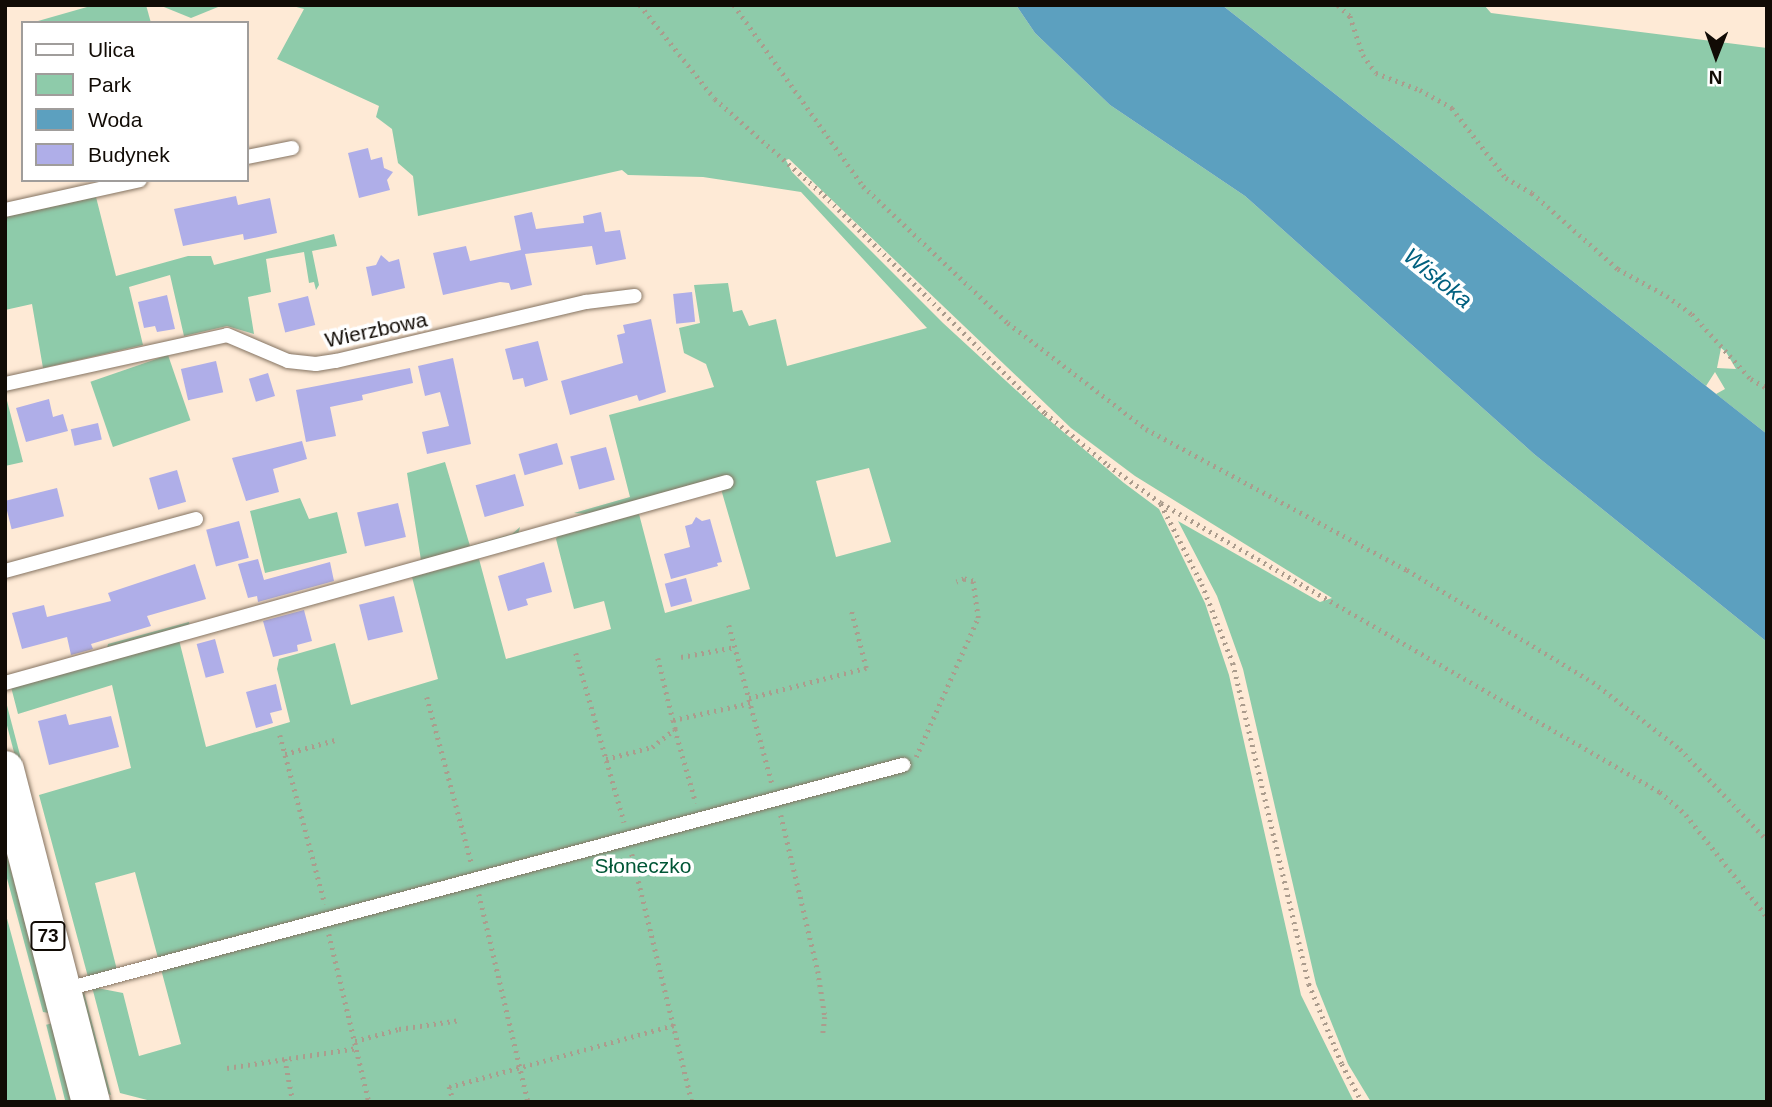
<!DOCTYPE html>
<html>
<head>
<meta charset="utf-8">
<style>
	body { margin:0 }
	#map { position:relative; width:1772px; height:1107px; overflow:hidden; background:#feead6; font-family:Arial,sans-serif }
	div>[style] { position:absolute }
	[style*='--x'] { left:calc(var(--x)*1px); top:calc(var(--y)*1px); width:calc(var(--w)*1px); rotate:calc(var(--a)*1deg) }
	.green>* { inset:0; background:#8ecbaa; transform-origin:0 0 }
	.water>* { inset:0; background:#5ca0bf }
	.building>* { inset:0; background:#afaee8; transform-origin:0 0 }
	.path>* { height:4.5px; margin-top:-2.25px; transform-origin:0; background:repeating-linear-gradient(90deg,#ab9c8d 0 2px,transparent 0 7px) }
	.roads { filter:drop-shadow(0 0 2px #847361) drop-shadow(0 0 2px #847361) }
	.service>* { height:14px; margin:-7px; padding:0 7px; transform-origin:7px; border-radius:7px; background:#fff }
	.primary>* { height:38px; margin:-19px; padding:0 19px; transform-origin:19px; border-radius:19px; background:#fff }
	span { translate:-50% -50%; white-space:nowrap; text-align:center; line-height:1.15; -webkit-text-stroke:7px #fff; paint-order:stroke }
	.shield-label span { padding:2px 5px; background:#fff; border:2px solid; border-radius:5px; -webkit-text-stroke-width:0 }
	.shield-label { font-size:19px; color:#110b05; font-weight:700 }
	.street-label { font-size:21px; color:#110b05 }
	.park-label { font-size:21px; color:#015636 }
	.water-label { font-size:23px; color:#00607f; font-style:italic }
	.frame { position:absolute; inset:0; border:7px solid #110b05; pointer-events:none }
	.legend { position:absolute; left:21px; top:21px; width:228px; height:161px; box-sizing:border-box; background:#fff; border:2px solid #a09d9b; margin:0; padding:9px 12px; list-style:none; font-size:21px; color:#110b05 }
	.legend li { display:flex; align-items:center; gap:14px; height:35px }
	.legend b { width:35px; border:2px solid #a09d9b }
	.north { position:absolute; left:1681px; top:21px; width:70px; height:70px; -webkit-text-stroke:5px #fff; paint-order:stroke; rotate:181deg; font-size:19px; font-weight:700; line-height:28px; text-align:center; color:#110b05 }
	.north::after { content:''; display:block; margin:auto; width:24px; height:32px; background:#110b05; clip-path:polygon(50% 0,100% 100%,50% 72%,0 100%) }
</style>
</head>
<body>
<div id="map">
	<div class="green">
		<i style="clip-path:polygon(94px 5px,146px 5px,151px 23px,31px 23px)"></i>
		<i style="clip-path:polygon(159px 5px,223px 5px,191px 18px)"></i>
		<i style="clip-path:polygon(evenodd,289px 5px,1016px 5px,1035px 33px,1110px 105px,1245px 196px,1534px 454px,1767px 642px,1767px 1102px,1371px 1102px,1348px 1064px,1316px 984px,1243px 669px,1217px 596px,1178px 521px,1320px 602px,1332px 598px,1135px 476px,1071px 428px,789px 159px,786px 160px,792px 172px,943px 323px,1042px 414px,1124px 483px,1159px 509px,1205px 603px,1229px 675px,1301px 995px,1354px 1102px,155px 1102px,120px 1093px,92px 987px,123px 993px,139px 1056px,181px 1044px,135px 872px,95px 883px,117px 970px,88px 977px,39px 795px,131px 768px,112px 685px,18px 714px,11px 687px,179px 640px,206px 747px,290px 722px,277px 669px,279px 659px,335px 643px,351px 705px,438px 679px,412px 577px,479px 559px,506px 659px,611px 629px,604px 601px,574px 609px,556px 539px,558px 535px,639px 514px,665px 613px,750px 589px,721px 489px,587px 514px,574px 513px,630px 497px,609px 415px,714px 387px,706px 364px,684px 353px,679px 328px,700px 323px,694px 285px,728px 283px,733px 312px,742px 310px,749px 326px,776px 319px,787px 366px,927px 328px,801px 192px,703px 177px,628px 175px,622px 170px,418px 216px,413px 176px,398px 163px,392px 129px,376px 117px,379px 106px,277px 59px,304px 9px,289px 5px,869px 468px,891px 542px,836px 557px,816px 481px,869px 468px)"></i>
		<i style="clip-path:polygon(evenodd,1222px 5px,1484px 5px,1491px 13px,1767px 48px,1767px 434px,1716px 394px,1725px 389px,1715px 372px,1706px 386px,1222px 5px,1721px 348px,1726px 352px,1736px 369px,1717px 368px,1721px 348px)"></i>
		<i style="clip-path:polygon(96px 197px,116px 276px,188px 256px,211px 256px,214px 265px,334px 234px,337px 246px,312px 251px,319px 285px,316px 290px,314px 282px,309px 283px,304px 252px,266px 259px,271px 292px,248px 297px,254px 334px,227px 326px,184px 336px,170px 275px,129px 287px,143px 345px,43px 368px,32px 304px,5px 310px,5px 217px)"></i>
		<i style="left:168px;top:355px;width:69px;height:82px;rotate:71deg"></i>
		<i style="clip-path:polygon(5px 393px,23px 462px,5px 466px)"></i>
		<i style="clip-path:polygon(445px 462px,470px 546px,512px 534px,520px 527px,518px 535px,421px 560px,407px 473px)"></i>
		<i style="clip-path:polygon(300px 498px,309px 519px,337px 512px,347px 553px,265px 573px,250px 511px)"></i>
		<i style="clip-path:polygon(189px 622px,190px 626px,107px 648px,108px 644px)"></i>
		<i style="clip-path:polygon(5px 698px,25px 774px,20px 775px,5px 718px)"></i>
		<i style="clip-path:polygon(5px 848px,49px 1013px,43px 1012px,5px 871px)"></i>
		<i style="clip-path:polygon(5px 911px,23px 978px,57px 1102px,5px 1102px)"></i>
		<i style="clip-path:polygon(84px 992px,111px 1095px,104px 1092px,81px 993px)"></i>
		<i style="left:53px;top:1023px;width:81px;height:7px;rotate:76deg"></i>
	</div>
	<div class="water">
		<i style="clip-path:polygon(1016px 5px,1222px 5px,1767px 434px,1767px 642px,1534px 454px,1245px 196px,1110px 105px,1035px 33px)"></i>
	</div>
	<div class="building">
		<i style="clip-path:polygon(368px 148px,371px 160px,382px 157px,384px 168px,393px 172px,387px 180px,390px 190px,359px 198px,348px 153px)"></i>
		<i style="clip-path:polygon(236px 196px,238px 205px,270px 198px,277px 233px,244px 240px,243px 234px,183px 246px,174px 209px)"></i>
		<i style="clip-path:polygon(532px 212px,536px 229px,584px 223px,583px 216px,601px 212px,605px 232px,620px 230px,626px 259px,596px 265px,592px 246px,525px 254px,532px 285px,511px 290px,509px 283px,500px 282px,443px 295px,433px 253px,466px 246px,470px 261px,521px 250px,514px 216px)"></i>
		<i style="clip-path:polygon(381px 255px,389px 262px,399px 259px,405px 288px,372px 296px,366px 267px,376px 265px)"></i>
		<i style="left:692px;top:292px;width:30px;height:19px;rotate:84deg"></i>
		<i style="clip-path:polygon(167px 295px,175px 329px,157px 332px,155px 326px,144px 328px,138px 302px)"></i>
		<i style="left:308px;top:296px;width:30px;height:31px;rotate:76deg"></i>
		<i style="clip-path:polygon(651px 319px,666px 392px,639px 401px,637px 395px,570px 415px,561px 381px,623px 363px,617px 335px,625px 333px,623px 325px)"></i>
		<i style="clip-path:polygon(538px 341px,548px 380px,525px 387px,523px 378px,513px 380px,505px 349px)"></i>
		<i style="clip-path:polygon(453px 358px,471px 444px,427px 454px,422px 432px,449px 426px,440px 392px,425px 396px,418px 366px)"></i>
		<i style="left:216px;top:361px;width:32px;height:36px;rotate:77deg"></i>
		<i style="clip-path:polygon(410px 368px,413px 383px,362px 395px,363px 400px,330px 407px,336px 436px,306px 442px,296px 390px)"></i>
		<i style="left:268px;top:373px;width:24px;height:20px;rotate:73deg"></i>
		<i style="clip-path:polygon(49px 399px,53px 417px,63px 414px,68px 431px,26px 442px,16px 408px)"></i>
		<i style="left:98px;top:423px;width:17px;height:28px;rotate:77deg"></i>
		<i style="clip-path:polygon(302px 441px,307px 459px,273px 469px,279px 492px,246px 501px,232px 458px)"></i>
		<i style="left:557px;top:443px;width:22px;height:40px;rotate:74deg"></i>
		<i style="left:606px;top:447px;width:34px;height:37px;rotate:75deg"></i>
		<i style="left:177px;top:470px;width:33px;height:29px;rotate:74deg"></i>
		<i style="left:515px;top:474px;width:33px;height:41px;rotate:74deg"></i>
		<i style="left:57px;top:488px;width:29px;height:54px;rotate:76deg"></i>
		<i style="left:398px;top:503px;width:35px;height:42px;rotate:77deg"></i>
		<i style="clip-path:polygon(696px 517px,702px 521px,710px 519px,722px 562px,717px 563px,718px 566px,671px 579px,664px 554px,690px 547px,685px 526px,692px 524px)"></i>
		<i style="left:239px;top:521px;width:38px;height:34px;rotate:75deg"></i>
		<i style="clip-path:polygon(258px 559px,264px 580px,330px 562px,334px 581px,258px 602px,257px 596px,248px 598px,238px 564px)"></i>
		<i style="clip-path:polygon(544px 562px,552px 592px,526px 599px,528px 605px,508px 611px,498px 576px)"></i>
		<i style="clip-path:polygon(195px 564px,206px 599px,147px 616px,151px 626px,91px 644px,93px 649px,71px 655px,67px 637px,22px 649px,12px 613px,44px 605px,47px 617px,111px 601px,108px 593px)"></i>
		<i style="left:686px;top:578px;width:24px;height:22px;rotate:75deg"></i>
		<i style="left:394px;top:596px;width:37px;height:36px;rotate:76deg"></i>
		<i style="clip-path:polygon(304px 610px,312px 641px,297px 645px,298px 651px,273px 657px,263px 621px)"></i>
		<i style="left:215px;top:639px;width:35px;height:19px;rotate:75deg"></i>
		<i style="clip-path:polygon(276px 684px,282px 710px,270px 713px,273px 723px,256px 728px,246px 692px)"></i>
		<i style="clip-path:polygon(66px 714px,69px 725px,111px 716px,119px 747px,49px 765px,38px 721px)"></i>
	</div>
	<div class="path">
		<i style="--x:640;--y:5;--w:120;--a:51.4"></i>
		<i style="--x:715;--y:99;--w:145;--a:41.4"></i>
		<i style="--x:824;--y:195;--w:310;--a:44.6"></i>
		<i style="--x:1045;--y:413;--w:82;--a:39.5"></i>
		<i style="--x:1108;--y:465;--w:65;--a:35.6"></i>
		<i style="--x:1161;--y:503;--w:577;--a:30.08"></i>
		<i style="--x:1660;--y:792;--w:35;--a:41"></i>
		<i style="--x:1686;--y:815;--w:130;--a:51.5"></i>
		<i style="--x:734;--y:5;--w:222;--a:54.5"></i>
		<i style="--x:863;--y:186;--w:199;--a:43.4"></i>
		<i style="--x:1008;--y:323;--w:174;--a:37.5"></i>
		<i style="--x:1146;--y:429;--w:297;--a:28.4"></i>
		<i style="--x:1407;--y:570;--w:217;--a:31.1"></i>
		<i style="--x:1593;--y:682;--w:110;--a:37.6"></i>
		<i style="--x:1680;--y:749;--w:126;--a:46.3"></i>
		<i style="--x:1338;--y:5;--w:16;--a:43"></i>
		<i style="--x:1350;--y:16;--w:41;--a:71.6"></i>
		<i style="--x:1363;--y:55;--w:22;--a:54"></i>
		<i style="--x:1376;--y:73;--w:47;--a:21.1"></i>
		<i style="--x:1420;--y:90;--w:37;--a:29"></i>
		<i style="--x:1452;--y:108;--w:88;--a:52.4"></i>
		<i style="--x:1506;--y:178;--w:30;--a:30"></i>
		<i style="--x:1532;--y:193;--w:115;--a:41.5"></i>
		<i style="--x:1618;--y:269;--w:56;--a:28.9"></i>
		<i style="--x:1667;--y:296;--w:31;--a:36"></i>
		<i style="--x:1692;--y:314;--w:88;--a:47.8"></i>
		<i style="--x:1751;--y:379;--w:18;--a:29"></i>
		<i style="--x:1161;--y:504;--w:90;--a:62.9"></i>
		<i style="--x:1202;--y:584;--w:85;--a:68.6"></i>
		<i style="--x:1233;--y:663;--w:330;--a:76.7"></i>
		<i style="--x:1309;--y:984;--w:87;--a:67.6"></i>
		<i style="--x:1342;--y:1064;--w:43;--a:62.2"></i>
		<i style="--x:729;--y:625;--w:164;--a:74.8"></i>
		<i style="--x:576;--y:653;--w:176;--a:74.1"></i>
		<i style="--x:681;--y:657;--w:55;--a:-10.5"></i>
		<i style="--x:658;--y:658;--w:64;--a:76.4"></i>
		<i style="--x:673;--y:720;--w:79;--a:-12.4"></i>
		<i style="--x:427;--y:697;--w:174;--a:75"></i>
		<i style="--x:749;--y:698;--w:121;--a:-14.4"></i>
		<i style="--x:866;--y:668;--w:60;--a:-104.5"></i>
		<i style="--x:675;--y:729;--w:77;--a:74.2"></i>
		<i style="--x:280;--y:735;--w:175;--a:75.1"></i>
		<i style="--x:285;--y:754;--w:52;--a:-15.6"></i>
		<i style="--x:916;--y:757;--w:152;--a:-66"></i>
		<i style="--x:978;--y:618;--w:37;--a:-98"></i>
		<i style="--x:973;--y:581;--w:9;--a:-167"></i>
		<i style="--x:964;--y:579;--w:8;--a:157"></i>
		<i style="--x:606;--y:759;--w:48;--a:-14.6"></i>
		<i style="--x:652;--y:747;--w:29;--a:-38"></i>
		<i style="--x:675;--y:729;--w:9;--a:-103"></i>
		<i style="--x:781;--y:815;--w:160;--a:76.7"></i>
		<i style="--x:818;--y:971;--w:47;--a:81.3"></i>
		<i style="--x:825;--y:1017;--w:16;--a:97"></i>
		<i style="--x:632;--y:854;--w:255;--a:76.4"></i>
		<i style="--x:479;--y:894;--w:214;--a:76.7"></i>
		<i style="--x:329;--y:934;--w:173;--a:76.6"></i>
		<i style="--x:355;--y:1041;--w:46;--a:-15.3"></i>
		<i style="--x:399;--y:1029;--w:62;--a:-8.4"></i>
		<i style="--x:285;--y:1059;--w:44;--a:79.5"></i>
		<i style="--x:227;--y:1068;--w:132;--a:-8.7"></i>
		<i style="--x:453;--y:1102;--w:16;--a:-105"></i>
		<i style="--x:449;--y:1087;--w:233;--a:-15.4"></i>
	</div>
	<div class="roads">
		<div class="service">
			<i style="--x:247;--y:157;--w:46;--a:-11.3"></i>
			<i style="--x:5;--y:210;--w:138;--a:-12.5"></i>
			<i style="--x:5;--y:384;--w:227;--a:-12.4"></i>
			<i style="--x:227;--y:335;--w:66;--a:23.1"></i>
			<i style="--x:288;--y:361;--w:28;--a:6"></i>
			<i style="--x:316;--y:364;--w:20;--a:-9"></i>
			<i style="--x:336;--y:361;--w:257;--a:-13.3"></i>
			<i style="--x:586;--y:302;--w:49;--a:-7"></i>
			<i style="--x:5;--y:571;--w:198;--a:-15.2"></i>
			<i style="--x:5;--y:683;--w:749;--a:-15.56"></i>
			<i style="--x:63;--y:990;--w:870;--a:-15"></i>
		</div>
		<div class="primary">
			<i style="--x:5;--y:770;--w:343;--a:75.5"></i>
		</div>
	</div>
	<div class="shield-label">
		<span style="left:48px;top:936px">73</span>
	</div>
	<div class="street-label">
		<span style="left:376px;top:330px;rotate:-12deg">Wierzbowa</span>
	</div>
	<div class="park-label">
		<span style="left:643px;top:866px">Słoneczko</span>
	</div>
	<div class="water-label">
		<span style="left:1438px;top:278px;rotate:39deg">Wisłoka</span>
	</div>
	<div class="frame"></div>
	<ul class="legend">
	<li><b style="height:9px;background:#fff"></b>Ulica</li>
	<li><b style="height:19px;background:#8ecbaa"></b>Park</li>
	<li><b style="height:19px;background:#5ca0bf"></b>Woda</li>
	<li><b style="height:19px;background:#afaee8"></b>Budynek</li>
	</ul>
	<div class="north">N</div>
</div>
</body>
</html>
